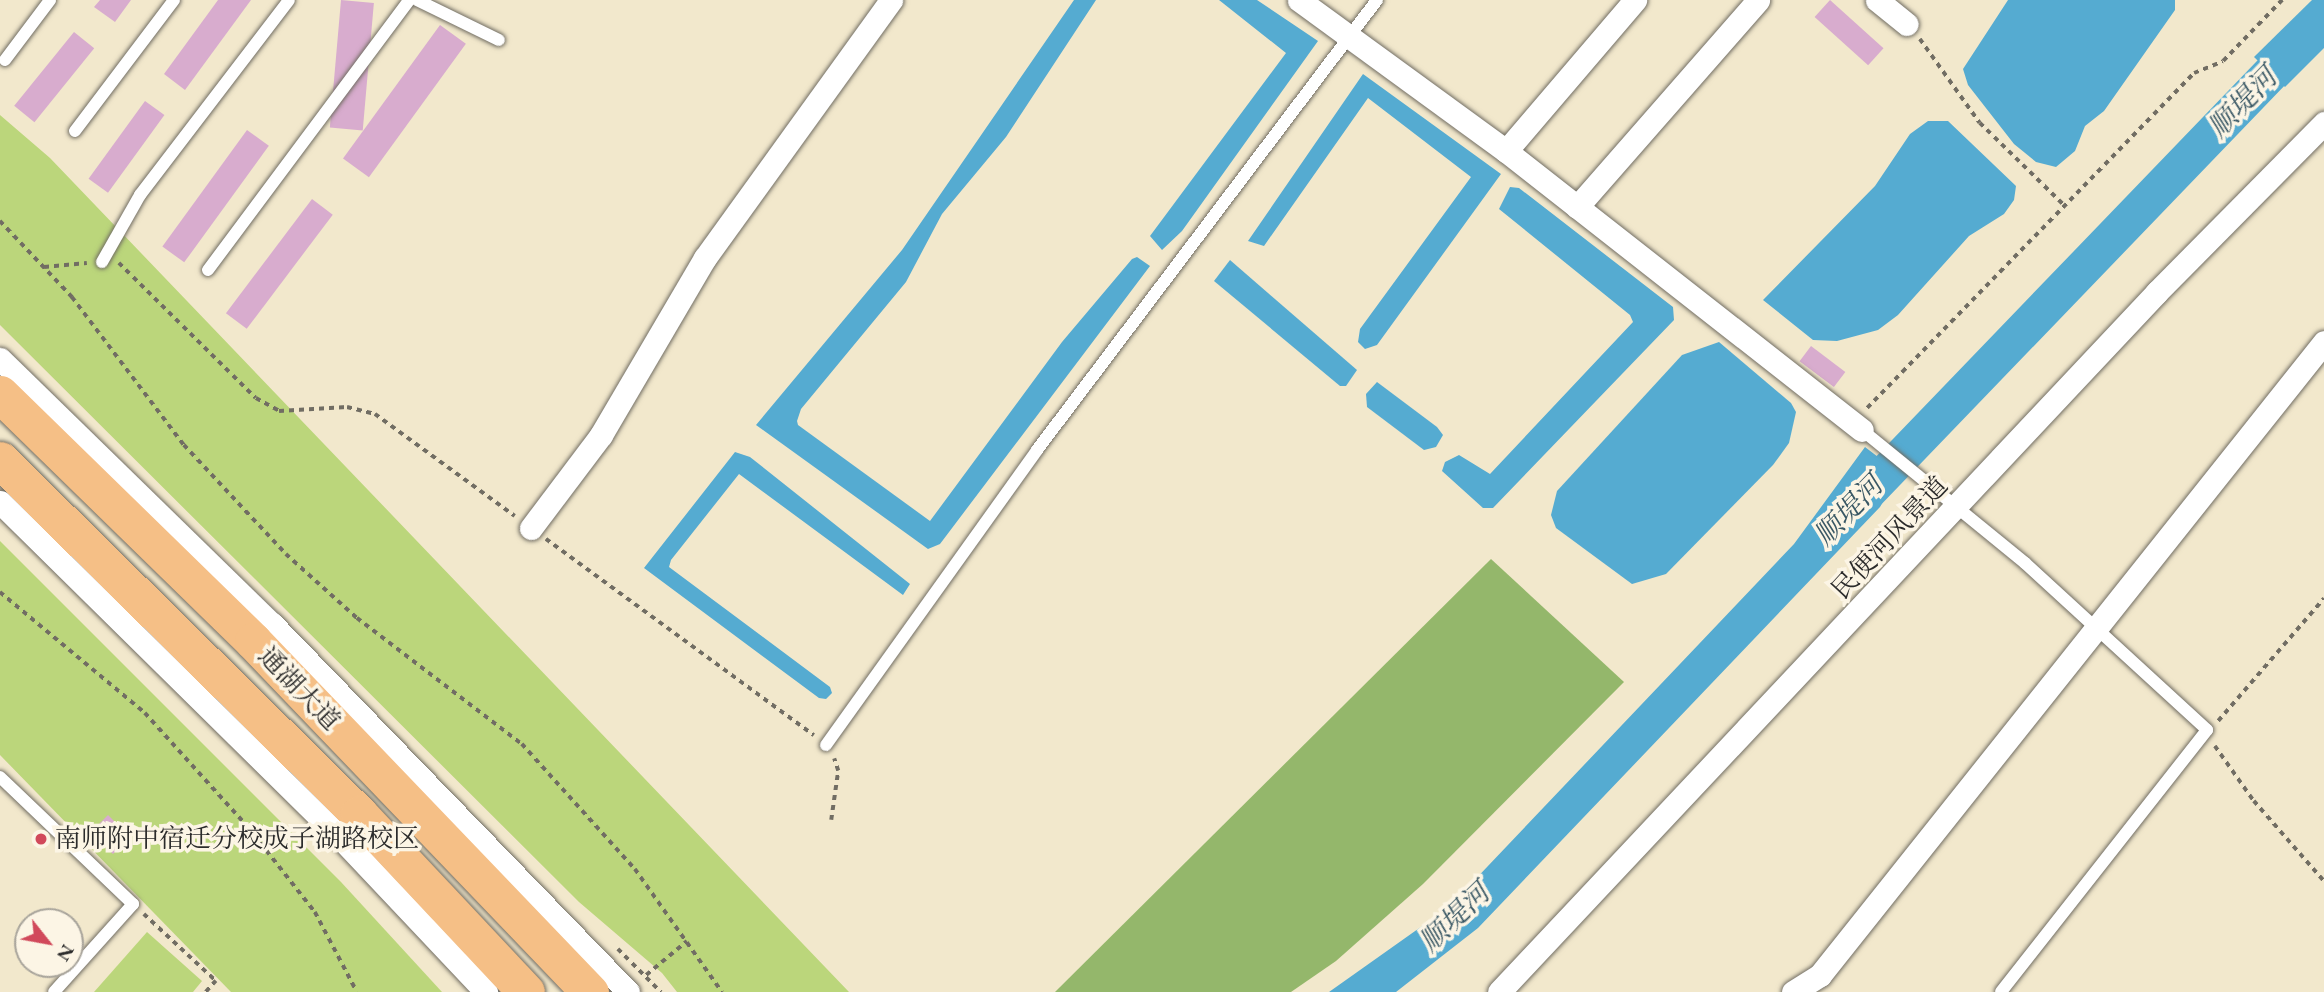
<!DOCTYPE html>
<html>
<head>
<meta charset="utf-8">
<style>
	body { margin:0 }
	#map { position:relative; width:2324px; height:992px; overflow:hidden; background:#f2e8cc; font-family:"EB Garamond","Noto Serif SC",serif }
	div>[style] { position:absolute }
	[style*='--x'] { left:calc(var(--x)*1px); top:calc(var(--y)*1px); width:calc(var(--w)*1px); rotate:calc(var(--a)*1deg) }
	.green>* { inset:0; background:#bbd67b }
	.forest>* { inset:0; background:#94b76b }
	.water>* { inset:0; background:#55abd1 }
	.river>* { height:37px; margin:-18.5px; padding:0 18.5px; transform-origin:18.5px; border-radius:18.5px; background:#55abd1 }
	.building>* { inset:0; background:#d8acce; transform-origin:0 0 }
	.path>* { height:3.5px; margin-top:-1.75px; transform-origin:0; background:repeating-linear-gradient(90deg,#716d63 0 5px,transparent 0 10px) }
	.roads { filter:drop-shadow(0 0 2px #716d63) drop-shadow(0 0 2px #716d63) }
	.lane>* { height:12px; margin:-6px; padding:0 6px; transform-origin:6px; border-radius:6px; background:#fff }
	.street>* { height:23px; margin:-11.5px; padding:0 11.5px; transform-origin:11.5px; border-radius:11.5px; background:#fff }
	.primary>* { height:37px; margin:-18.5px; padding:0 18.5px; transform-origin:18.5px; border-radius:18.5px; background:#f5bf86 }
	.dots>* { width:19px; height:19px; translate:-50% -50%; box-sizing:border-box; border:4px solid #fcf5e5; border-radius:50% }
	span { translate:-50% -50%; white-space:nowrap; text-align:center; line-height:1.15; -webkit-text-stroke:7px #fcf5e5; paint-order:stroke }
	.street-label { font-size:26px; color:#2b2b2b }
	.poi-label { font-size:26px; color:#2b2b2b }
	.left { translate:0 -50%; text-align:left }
	.water-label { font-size:28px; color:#3a5865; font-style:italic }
	.north { position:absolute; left:14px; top:908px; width:70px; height:70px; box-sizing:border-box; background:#fcf5e5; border:2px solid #a8a49b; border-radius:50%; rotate:121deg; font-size:19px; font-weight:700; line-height:28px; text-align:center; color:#2b2b2b }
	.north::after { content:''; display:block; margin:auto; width:24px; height:32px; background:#d1495b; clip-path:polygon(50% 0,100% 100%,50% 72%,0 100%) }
</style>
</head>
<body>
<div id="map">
	<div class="green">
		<i style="clip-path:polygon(0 115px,50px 158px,849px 992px,677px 992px,662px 973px,579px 902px,0 325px)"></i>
		<i style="clip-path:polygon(0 541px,341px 882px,442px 992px,231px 992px,0 755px)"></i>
		<i style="clip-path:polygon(147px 932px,202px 981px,193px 992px,94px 992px)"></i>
	</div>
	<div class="forest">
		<i style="clip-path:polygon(1491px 559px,1624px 682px,1423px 884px,1336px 961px,1291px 992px,1055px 992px)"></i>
	</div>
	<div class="water">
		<i style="clip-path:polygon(1074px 0,1096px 0,1006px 137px,942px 214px,906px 282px,801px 409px,797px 421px,798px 425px,930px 521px,1062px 342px,1132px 259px,1137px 257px,1150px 266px,940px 544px,928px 549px,756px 425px,902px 250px)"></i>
		<i style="clip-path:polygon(1219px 0,1257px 0,1318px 41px,1182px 231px,1162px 250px,1150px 236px,1286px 53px)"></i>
		<i style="clip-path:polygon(2008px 0,2175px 0,2175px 10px,2104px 111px,2085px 126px,2075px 151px,2056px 167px,2036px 162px,2014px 144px,1968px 85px,1963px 69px)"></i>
		<i style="clip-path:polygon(2312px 0,2324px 0,2324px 48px,2285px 87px,2254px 57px)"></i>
		<i style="clip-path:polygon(1363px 74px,1501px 174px,1377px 345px,1365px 349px,1358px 342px,1360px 329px,1471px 177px,1368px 98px,1264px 246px,1248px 241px)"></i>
		<i style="clip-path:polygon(1928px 121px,1948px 121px,2016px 186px,2014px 200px,2004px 214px,1969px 236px,1898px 315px,1878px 330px,1837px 341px,1813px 340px,1763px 300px,1875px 186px,1910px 134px)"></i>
		<i style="clip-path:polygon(1510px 187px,1519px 188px,1673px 307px,1674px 320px,1493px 508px,1483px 508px,1442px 471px,1445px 462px,1459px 455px,1490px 474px,1633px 322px,1630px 315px,1499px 209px)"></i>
		<i style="clip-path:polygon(1230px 260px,1357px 370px,1346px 386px,1340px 386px,1214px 281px)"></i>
		<i style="clip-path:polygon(1719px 342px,1791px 403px,1796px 412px,1789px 443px,1773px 465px,1666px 574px,1632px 584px,1556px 528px,1551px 515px,1557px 491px,1682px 355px)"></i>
		<i style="clip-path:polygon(1377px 382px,1437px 427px,1443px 435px,1436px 447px,1424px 450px,1367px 407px,1366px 394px)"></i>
		<i style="clip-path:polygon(1865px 447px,1899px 473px,1880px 507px,1478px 928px,1396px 992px,1329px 992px,1449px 907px,1794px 544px)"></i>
		<i style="clip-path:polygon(735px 452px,750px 457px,910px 584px,903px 595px,739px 474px,671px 560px,669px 567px,830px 687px,832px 693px,826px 699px,819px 698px,644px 568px)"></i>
	</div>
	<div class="river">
		<i style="--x:1856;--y:503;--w:675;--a:-46.08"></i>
	</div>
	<div class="building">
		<i style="clip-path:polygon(100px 0,131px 0,115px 22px,94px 7px)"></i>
		<i style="clip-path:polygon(218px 0,251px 0,185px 90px,164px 74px)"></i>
		<i style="left:341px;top:0;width:33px;height:128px;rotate:5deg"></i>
		<i style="left:1830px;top:0;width:72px;height:23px;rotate:42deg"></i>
		<i style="left:440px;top:25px;width:32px;height:165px;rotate:36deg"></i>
		<i style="left:74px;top:32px;width:26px;height:95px;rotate:39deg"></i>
		<i style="left:145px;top:101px;width:24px;height:96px;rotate:36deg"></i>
		<i style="left:247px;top:130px;width:27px;height:144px;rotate:36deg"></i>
		<i style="left:312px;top:199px;width:26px;height:143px;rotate:37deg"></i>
		<i style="left:1811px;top:346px;width:43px;height:19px;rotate:37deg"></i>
		<i style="left:108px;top:815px;width:31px;height:24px;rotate:45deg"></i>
	</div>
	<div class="path">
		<i style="--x:1920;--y:39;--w:103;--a:54.5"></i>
		<i style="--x:1980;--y:123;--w:116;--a:44.3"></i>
		<i style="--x:0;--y:221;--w:105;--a:46.5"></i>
		<i style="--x:72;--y:297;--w:186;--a:52.9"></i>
		<i style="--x:184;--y:445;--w:149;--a:46.9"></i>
		<i style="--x:286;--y:554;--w:96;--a:42"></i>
		<i style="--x:357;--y:618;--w:208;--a:37.4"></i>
		<i style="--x:522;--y:744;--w:169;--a:47.9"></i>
		<i style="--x:635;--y:869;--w:151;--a:54.7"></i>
		<i style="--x:119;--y:263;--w:192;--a:44.6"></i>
		<i style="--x:256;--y:398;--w:26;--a:29"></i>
		<i style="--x:279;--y:411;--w:68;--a:-3.4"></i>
		<i style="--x:347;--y:407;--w:29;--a:14"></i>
		<i style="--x:375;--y:414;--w:173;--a:36.1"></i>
		<i style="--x:44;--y:267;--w:43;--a:-5.3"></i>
		<i style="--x:1867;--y:408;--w:468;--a:-45.7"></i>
		<i style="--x:2194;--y:73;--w:31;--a:-22"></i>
		<i style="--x:2223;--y:61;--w:85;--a:-46"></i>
		<i style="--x:546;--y:539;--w:332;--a:36.2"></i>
		<i style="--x:0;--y:592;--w:189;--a:39.8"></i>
		<i style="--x:145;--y:713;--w:154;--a:47.9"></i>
		<i style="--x:248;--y:827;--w:108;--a:51.8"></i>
		<i style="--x:315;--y:912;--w:90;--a:62.3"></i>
		<i style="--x:2218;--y:721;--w:162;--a:-49.2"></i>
		<i style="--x:2215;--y:746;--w:67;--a:54.7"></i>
		<i style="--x:2254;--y:801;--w:106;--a:48.8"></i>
		<i style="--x:831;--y:820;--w:49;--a:-81.9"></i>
		<i style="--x:838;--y:771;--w:13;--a:-108"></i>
		<i style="--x:144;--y:914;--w:98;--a:42.9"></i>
		<i style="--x:216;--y:981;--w:15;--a:132"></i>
		<i style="--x:618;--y:949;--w:61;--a:45"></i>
		<i style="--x:646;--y:975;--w:53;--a:-39.7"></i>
	</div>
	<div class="roads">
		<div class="lane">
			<i style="--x:417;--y:0;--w:91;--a:26"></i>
			<i style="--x:5;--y:60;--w:75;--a:-53.1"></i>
			<i style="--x:75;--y:131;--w:164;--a:-52.9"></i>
			<i style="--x:102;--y:262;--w:77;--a:-60.4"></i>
			<i style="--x:140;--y:195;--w:245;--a:-52.6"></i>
			<i style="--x:208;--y:270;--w:337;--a:-53.3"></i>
			<i style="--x:1862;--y:430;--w:210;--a:39.2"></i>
			<i style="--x:2025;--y:563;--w:247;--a:42.5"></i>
			<i style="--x:2207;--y:730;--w:333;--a:128.2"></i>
			<i style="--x:826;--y:745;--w:363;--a:-54.4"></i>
			<i style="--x:1037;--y:450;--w:564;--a:-52.93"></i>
			<i style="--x:0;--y:777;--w:184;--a:43.7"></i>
			<i style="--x:133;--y:904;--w:118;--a:131.9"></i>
		</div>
		<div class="street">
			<i style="--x:1299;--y:0;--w:256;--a:36.1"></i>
			<i style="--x:1506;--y:151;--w:452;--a:38.1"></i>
			<i style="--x:1877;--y:0;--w:38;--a:39"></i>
			<i style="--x:1506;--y:151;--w:199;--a:-49.5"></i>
			<i style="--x:1577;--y:207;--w:275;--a:-48.8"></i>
			<i style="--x:0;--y:359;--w:380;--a:44.3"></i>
			<i style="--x:272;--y:624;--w:512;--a:45.95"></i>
			<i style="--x:0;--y:502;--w:474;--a:44.6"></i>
			<i style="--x:338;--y:835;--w:216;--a:46.7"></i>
			<i style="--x:531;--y:528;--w:116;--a:-53"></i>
			<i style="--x:601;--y:435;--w:205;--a:-59.6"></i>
			<i style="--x:705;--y:258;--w:318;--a:-54.2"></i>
			<i style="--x:1499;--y:992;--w:961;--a:-46.77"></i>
			<i style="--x:2157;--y:292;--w:238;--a:-45.3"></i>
			<i style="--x:1793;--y:992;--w:32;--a:-32"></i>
			<i style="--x:1820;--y:975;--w:809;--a:-51.47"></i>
		</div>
		<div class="primary">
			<i style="--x:0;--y:394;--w:354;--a:44.3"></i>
			<i style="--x:253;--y:641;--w:487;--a:46.2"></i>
			<i style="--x:0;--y:460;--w:504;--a:44.6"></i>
			<i style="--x:359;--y:814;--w:244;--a:46.8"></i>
		</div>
	</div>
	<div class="dots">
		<i style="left:41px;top:839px;background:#d1495b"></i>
	</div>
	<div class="street-label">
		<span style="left:1890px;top:538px;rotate:-47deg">民便河风景道</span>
		<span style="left:299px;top:689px;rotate:46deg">通湖大道</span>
	</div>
	<div class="poi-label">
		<span class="left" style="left:55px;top:839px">南师附中宿迁分校成子湖路校区</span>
	</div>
	<div class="water-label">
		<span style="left:2242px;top:102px;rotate:-46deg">顺堤河</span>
		<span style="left:1848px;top:510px;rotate:-46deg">顺堤河</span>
		<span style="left:1454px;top:917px;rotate:-44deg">顺堤河</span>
	</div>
	<div class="north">N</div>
</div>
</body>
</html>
